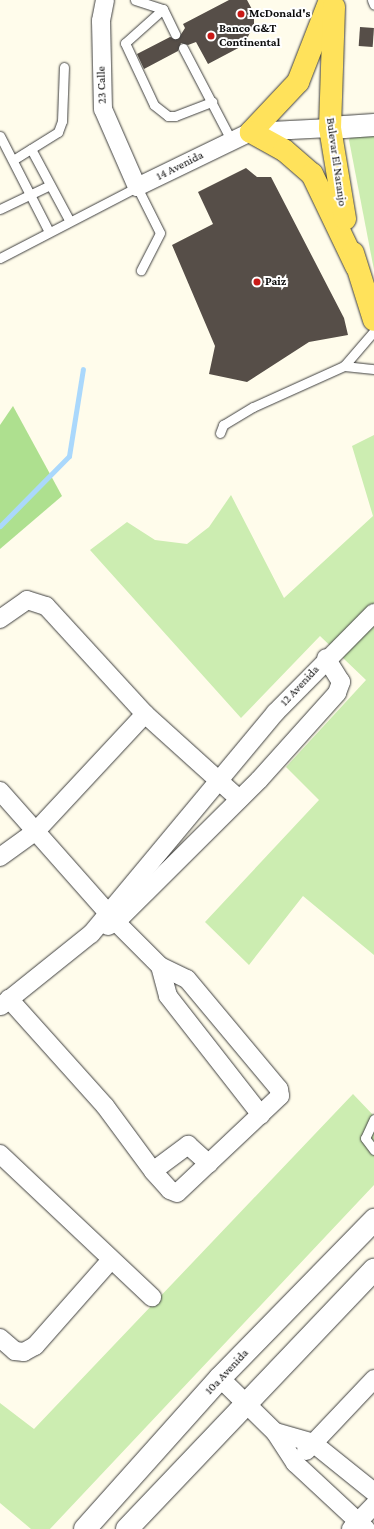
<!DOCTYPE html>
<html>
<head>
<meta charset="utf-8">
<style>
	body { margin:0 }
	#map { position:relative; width:374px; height:1529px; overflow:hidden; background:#fffceb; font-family:"Crimson Pro",serif }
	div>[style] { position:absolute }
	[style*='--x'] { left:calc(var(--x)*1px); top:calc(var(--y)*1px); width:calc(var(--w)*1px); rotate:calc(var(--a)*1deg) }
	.green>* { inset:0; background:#ccedb1 }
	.forest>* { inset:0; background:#aee08f }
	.stream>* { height:5px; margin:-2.5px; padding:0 2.5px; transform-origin:2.5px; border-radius:2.5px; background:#aad8fc }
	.building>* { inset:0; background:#564e48; transform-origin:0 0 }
	.roads { filter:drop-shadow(0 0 1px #3f3f3f) drop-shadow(0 0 1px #3f3f3f) }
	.service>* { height:9px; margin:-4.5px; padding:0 4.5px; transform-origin:4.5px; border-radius:4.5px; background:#fff }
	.minor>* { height:18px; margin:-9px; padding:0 9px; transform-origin:9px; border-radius:9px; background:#fff }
	.tertiary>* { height:22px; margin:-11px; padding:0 11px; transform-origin:11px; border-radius:11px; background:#fff }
	.primary>* { height:22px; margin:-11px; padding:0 11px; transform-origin:11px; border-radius:11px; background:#ffe25b }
	.dots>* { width:11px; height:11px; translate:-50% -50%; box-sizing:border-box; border:2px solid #fff; border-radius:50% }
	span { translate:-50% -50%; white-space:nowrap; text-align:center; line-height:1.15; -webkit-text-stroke:4px #fff; paint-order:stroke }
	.poi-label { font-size:12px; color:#0c0c0c; font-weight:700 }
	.left { translate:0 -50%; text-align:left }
	.street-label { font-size:12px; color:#0c0c0c }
</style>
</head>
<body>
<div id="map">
	<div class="green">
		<i style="clip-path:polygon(374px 131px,374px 270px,349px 140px,352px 133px)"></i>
		<i style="clip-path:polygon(374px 435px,374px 955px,303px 896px,249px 965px,205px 922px,319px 800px,286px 767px,366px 680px,320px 636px,241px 718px,90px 550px,127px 522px,155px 540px,187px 544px,209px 527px,231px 495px,284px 598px,373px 516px,352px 446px)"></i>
		<i style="clip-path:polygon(353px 1094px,374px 1116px,374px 1185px,50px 1529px,31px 1529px,0 1503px,0 1403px,34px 1429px)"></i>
	</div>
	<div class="forest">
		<i style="clip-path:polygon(13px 406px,62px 496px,0 549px,0 425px)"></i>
	</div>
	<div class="stream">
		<i style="--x:0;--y:526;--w:98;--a:-45.4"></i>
		<i style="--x:69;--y:456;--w:88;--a:-80.9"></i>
	</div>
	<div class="building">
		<i style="clip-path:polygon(229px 0,247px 0,254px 13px,254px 24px,244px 45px,208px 64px,196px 42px,188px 45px,181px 43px,178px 51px,144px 69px,137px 54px,170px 37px,178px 39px,185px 28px,183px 24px)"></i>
		<i style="left:360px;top:27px;width:14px;height:19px;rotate:4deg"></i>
		<i style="clip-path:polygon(246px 168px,257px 177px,271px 177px,344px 318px,348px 335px,309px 342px,247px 382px,209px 374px,215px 346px,172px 245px,213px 224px,198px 192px)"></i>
	</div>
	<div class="roads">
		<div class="service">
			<i style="--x:135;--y:0;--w:29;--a:18"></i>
			<i style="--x:163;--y:9;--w:28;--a:64"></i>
			<i style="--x:372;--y:0;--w:5;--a:68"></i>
			<i style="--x:163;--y:9;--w:51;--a:138.2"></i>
			<i style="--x:125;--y:43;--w:68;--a:64.9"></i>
			<i style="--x:154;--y:105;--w:18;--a:38"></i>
			<i style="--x:168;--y:116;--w:7;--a:0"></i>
			<i style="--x:175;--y:116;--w:40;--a:-21"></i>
			<i style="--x:183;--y:48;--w:104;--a:62.4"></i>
			<i style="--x:0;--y:136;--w:106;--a:62.9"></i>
			<i style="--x:31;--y:149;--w:81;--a:61.8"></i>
			<i style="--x:13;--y:160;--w:53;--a:-31.9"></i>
			<i style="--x:58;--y:132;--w:12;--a:-70"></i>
			<i style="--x:62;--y:121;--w:54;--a:-87.9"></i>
			<i style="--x:0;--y:209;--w:55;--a:-25.6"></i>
			<i style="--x:0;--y:258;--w:154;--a:-27.4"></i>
			<i style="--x:137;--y:187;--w:51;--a:63.4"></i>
			<i style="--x:160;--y:233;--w:42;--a:117.2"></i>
			<i style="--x:344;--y:366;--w:30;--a:6"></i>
			<i style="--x:220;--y:433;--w:9;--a:-69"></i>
			<i style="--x:223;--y:425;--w:35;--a:-31"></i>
			<i style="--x:253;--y:407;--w:100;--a:-24.3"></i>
			<i style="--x:344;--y:366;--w:46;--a:-49.4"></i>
			<i style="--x:374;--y:1119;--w:21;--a:115"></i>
			<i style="--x:365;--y:1138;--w:15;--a:53"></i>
		</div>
		<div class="minor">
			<i style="--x:105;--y:0;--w:21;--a:101"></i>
			<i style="--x:101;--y:21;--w:88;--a:88.7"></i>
			<i style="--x:103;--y:109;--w:85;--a:66.4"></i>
			<i style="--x:137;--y:187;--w:127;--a:-25.8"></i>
			<i style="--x:251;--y:132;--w:79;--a:-2.9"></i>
			<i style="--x:0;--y:619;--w:33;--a:-35"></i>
			<i style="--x:27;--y:600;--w:20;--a:18"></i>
			<i style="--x:46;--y:606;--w:147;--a:47.5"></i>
			<i style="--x:145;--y:714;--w:127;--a:42.1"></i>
			<i style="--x:0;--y:791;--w:175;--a:48.5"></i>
			<i style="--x:116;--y:922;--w:62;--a:45"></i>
			<i style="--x:160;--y:966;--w:30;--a:26"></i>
			<i style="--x:187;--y:979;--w:143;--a:50.1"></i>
			<i style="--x:279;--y:1089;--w:7;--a:82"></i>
			<i style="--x:280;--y:1096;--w:141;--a:136.7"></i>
			<i style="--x:177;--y:1193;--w:8;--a:-157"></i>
			<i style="--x:170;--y:1190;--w:25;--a:-132"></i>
			<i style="--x:153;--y:1171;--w:81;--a:-126.4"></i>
			<i style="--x:105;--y:1106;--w:144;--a:-131.9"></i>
			<i style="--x:0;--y:857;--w:44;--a:-35.8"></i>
			<i style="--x:36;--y:831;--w:160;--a:-47"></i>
			<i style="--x:108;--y:926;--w:9;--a:-27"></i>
			<i style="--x:116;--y:922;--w:202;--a:-44.8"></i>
			<i style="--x:259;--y:780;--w:117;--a:-48.1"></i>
			<i style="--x:337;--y:693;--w:12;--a:-70"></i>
			<i style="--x:341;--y:682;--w:28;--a:-122"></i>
			<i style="--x:160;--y:966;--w:31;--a:75"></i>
			<i style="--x:168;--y:996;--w:151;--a:52"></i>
			<i style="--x:1;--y:1006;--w:115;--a:-38.7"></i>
			<i style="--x:91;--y:934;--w:288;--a:-50.2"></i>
			<i style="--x:275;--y:713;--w:141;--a:-45.3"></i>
			<i style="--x:0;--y:1154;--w:209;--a:43.3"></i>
			<i style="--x:153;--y:1171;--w:44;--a:-36.6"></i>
			<i style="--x:188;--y:1145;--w:28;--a:42"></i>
			<i style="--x:0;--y:1338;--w:20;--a:41"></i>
			<i style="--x:15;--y:1351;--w:9;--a:6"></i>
			<i style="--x:24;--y:1352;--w:13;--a:-29"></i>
			<i style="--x:35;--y:1346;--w:113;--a:-48.6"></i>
			<i style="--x:220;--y:1378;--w:77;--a:44.5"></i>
			<i style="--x:275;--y:1432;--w:37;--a:57"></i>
			<i style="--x:295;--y:1463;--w:97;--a:42.9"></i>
			<i style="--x:275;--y:1432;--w:40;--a:16"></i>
			<i style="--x:313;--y:1443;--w:78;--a:38.8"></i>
			<i style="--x:306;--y:1451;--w:99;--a:-46.6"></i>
			<i style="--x:351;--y:1529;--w:33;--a:-46"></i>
		</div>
		<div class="tertiary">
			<i style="--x:330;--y:128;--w:44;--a:-3.9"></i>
			<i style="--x:85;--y:1529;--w:203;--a:-48.2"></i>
			<i style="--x:220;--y:1378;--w:221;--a:-45.7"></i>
			<i style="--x:127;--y:1529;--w:358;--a:-46.4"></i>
		</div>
		<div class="primary">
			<i style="--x:330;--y:0;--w:88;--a:111.3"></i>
			<i style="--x:298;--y:82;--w:69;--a:133.2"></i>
			<i style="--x:251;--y:132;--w:38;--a:29"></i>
			<i style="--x:284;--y:150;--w:37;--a:41"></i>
			<i style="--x:312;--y:174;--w:102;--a:64.4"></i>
			<i style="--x:334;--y:7;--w:121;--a:91.9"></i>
			<i style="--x:330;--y:128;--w:92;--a:80.6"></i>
			<i style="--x:353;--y:253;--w:70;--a:72.6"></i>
		</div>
	</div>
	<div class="dots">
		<i style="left:241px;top:14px;background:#c91a17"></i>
		<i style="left:211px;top:36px;background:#c91a17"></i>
		<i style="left:257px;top:282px;background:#c91a17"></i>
	</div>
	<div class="poi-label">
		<span class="left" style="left:249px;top:14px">McDonald's</span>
		<span class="left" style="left:219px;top:36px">Banco G&amp;T<br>Continental</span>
		<span class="left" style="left:265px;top:282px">Paiz</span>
	</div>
	<div class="street-label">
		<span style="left:102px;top:85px;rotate:-92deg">23 Calle</span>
		<span style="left:336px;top:162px;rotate:82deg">Bulevar El Naranjo</span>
		<span style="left:180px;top:166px;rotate:-27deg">14 Avenida</span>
		<span style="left:300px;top:686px;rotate:-47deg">12 Avenida</span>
		<span style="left:227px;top:1372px;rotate:-47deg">10a Avenida</span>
	</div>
</div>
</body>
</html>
